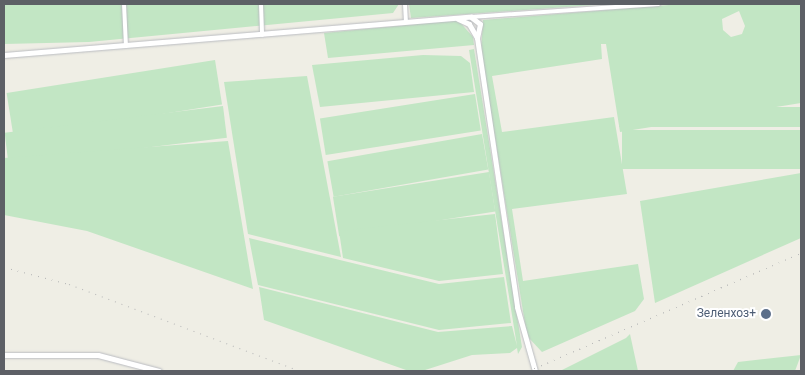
<!DOCTYPE html>
<html>
<head>
<meta charset="utf-8">
<style>
	body { margin:0 }
	#map { position:relative; width:805px; height:375px; overflow:hidden; background:#efeee5; font-family:Roboto,sans-serif }
	div>[style] { position:absolute }
	[style*='--x'] { left:calc(var(--x)*1px); top:calc(var(--y)*1px); width:calc(var(--w)*1px); rotate:calc(var(--a)*1deg) }
	.green>* { inset:0; background:#c2e6c4; transform-origin:0 0 }
	.roads { filter:drop-shadow(0 0 1px #babcc1) drop-shadow(0 0 1px #babcc1) }
	.minor>* { height:4px; margin:-2px; padding:0 2px; transform-origin:2px; border-radius:2px; background:#fff }
	.secondary>* { height:5px; margin:-2.5px; padding:0 2.5px; transform-origin:2.5px; border-radius:2.5px; background:#fff }
	.rail>* { height:1px; margin-top:-0.5px; transform-origin:0; background:repeating-linear-gradient(90deg,#b6b7b7 0 1px,transparent 0 7px) }
	.dots>* { width:14px; height:14px; translate:-50% -50%; box-sizing:border-box; border:2px solid #fff; border-radius:50% }
	span { translate:-50% -50%; white-space:nowrap; text-align:center; line-height:1.15; -webkit-text-stroke:4px #fff; paint-order:stroke }
	.service-label { font-size:12px; color:#4e5e75 }
	.right { translate:-100% -50%; text-align:right }
	.frame { position:absolute; inset:0; border:5px solid #5d6066; pointer-events:none }
</style>
</head>
<body>
<div id="map">
	<div class="green">
		<i style="clip-path:polygon(4px 4px,399px 4px,393px 13px,89px 42px,4px 44px)"></i>
		<i style="clip-path:polygon(409px 4px,609px 4px,411px 18px)"></i>
		<i style="clip-path:polygon(evenodd,681px 4px,801px 4px,801px 103px,620px 132px,606px 44px,601px 44px,602px 59px,492px 76px,502px 132px,614px 117px,627px 194px,512px 209px,523px 281px,638px 264px,644px 299px,635px 311px,542px 352px,527px 336px,481px 51px,483px 20px,681px 4px,739px 11px,745px 26px,742px 34px,731px 37px,723px 30px,722px 19px,739px 11px)"></i>
		<i style="clip-path:polygon(458px 20px,473px 37px,474px 45px,328px 58px,324px 33px)"></i>
		<i style="clip-path:polygon(474px 49px,522px 347px,518px 354px,517px 348px,510px 353px,472px 355px,422px 371px,406px 370px,264px 320px,259px 287px,438px 332px,512px 326px,517px 346px,469px 50px)"></i>
		<i style="clip-path:polygon(423px 55px,461px 56px,470px 63px,474px 92px,320px 107px,312px 65px)"></i>
		<i style="left:215px;top:60px;width:45px;height:211px;rotate:81deg"></i>
		<i style="clip-path:polygon(307px 76px,341px 257px,248px 234px,224px 82px)"></i>
		<i style="left:475px;top:94px;width:37px;height:157px;rotate:81deg"></i>
		<i style="left:223px;top:106px;width:32px;height:220px;rotate:83deg"></i>
		<i style="left:801px;top:107px;width:20px;height:182px;rotate:90deg"></i>
		<i style="left:801px;top:130px;width:39px;height:179px;rotate:90deg"></i>
		<i style="left:482px;top:134px;width:36px;height:157px;rotate:80deg"></i>
		<i style="clip-path:polygon(228px 141px,253px 289px,87px 231px,4px 215px,4px 158px)"></i>
		<i style="left:489px;top:172px;width:40px;height:158px;rotate:81deg"></i>
		<i style="clip-path:polygon(801px 173px,801px 238px,655px 303px,640px 201px)"></i>
		<i style="clip-path:polygon(495px 214px,503px 274px,439px 281px,343px 258px,339px 231px)"></i>
		<i style="clip-path:polygon(249px 238px,439px 284px,504px 277px,511px 323px,439px 330px,258px 285px)"></i>
		<i style="clip-path:polygon(630px 334px,638px 371px,560px 371px,626px 338px)"></i>
		<i style="clip-path:polygon(801px 355px,795px 371px,733px 371px,738px 362px)"></i>
	</div>
	<div class="roads">
		<div class="minor">
			<i style="--x:124;--y:4;--w:42;--a:87.3"></i>
			<i style="--x:261;--y:4;--w:31;--a:88"></i>
			<i style="--x:405;--y:4;--w:18;--a:87"></i>
			<i style="--x:471;--y:17;--w:188;--a:-4"></i>
		</div>
		<div class="secondary">
			<i style="--x:458;--y:19;--w:12;--a:24"></i>
			<i style="--x:469;--y:24;--w:16;--a:60"></i>
			<i style="--x:477;--y:38;--w:272;--a:81.5"></i>
			<i style="--x:517;--y:307;--w:66;--a:74.3"></i>
			<i style="--x:4;--y:55;--w:469;--a:-4.7"></i>
			<i style="--x:471;--y:17;--w:11;--a:38"></i>
			<i style="--x:480;--y:24;--w:14;--a:102"></i>
			<i style="--x:4;--y:355;--w:94;--a:0"></i>
			<i style="--x:98;--y:355;--w:63;--a:14.7"></i>
		</div>
	</div>
	<div class="rail">
		<i style="--x:4;--y:267;--w:67;--a:14.7"></i>
		<i style="--x:69;--y:284;--w:248;--a:20.6"></i>
		<i style="--x:528;--y:371;--w:297;--a:-23.4"></i>
	</div>
	<div class="dots">
		<i style="left:766px;top:314px;background:#5c6f8a"></i>
	</div>
	<div class="service-label">
		<span class="right" style="left:756px;top:314px">Зеленхоз+</span>
	</div>
	<div class="frame"></div>
</div>
</body>
</html>
